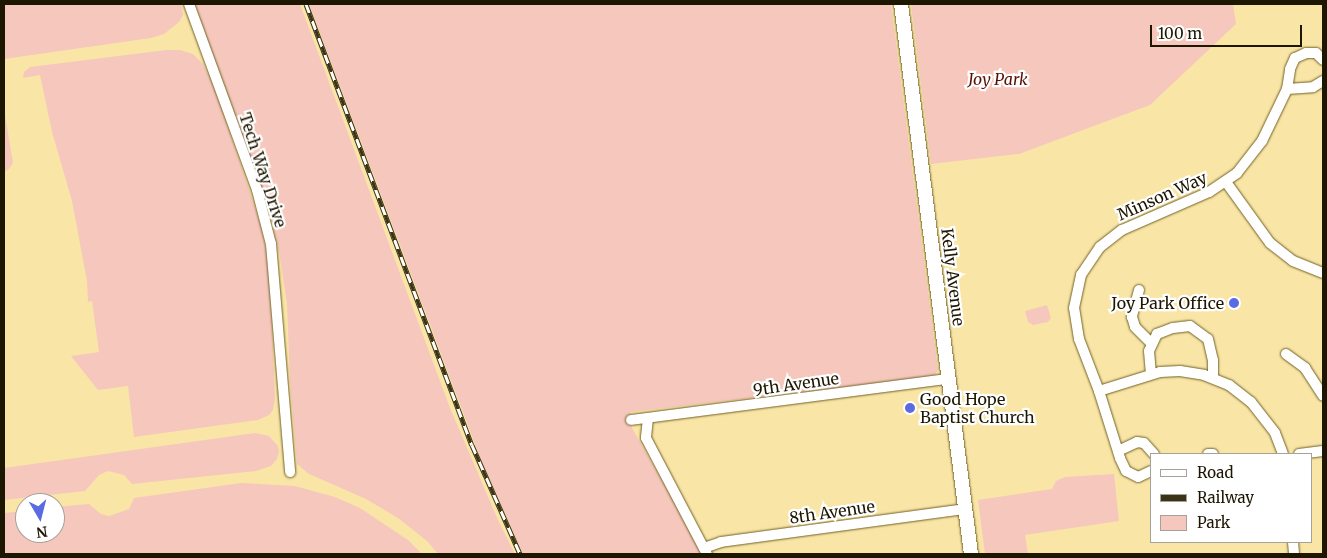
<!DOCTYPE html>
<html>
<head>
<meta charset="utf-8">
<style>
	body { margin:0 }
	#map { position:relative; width:1327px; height:558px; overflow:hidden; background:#f9e6a7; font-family:Merriweather,serif }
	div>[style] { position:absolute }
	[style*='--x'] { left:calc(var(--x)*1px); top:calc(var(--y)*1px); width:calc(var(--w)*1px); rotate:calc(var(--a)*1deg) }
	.green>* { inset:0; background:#f6c7bc }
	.roads { filter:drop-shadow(0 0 1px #726124) drop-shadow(0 0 1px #726124) }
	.street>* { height:10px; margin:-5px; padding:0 5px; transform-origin:5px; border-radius:5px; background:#fff }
	.secondary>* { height:14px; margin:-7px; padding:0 7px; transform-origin:7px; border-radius:7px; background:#fff }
	.rail>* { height:5px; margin-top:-2.5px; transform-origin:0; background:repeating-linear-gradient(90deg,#fff 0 9px,#3b3317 0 18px); box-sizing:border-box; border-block:1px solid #3b3317 }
	.dots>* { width:14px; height:14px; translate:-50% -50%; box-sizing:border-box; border:2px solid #fff; border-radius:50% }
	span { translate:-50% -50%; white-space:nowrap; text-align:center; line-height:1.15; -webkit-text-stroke:4.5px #fff; paint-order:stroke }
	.park-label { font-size:16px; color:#590f02; font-style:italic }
	.street-label { font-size:16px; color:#1d1600 }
	.poi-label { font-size:16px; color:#1d1600 }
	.right { translate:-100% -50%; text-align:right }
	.left { translate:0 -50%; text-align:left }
	.frame { position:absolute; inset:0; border:5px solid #1d1600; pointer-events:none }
	.legend { position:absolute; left:1150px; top:453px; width:162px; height:90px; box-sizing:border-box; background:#fff; border:1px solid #a5a299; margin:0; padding:6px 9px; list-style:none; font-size:15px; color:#1d1600 }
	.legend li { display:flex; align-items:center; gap:10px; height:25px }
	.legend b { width:25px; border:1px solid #a5a299 }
	.north { position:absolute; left:15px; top:493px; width:50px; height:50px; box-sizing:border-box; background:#fff; border:1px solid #a5a299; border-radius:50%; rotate:172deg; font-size:14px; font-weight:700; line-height:20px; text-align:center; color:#1d1600 }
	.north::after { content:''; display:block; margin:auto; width:18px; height:22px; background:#5a6be2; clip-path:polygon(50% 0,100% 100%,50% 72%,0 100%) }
	.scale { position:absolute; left:1150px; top:25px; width:152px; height:22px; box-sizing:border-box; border:2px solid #1d1600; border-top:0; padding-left:6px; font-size:15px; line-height:18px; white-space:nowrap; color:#1d1600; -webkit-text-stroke:4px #fff; paint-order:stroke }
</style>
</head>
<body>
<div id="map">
	<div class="green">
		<i style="clip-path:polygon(4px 4px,181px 4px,183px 15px,179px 22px,164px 34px,151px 38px,4px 59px)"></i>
		<i style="clip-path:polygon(193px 4px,300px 4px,450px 408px,498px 520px,515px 554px,438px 554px,427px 541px,398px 518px,366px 499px,309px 474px,297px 464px,290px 382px,287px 304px,279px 251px,265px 196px)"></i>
		<i style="clip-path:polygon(309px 4px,891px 4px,938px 370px,935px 375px,924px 378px,631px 412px,632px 428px,704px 554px,523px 554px,481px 460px)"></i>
		<i style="clip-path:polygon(911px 4px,1233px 4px,1236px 24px,1150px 105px,1019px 154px,931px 164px)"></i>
		<i style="clip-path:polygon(166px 50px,180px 50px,193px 54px,203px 64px,214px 87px,249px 189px,262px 229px,270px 274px,275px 399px,273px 410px,269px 415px,258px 420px,134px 437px,128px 386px,98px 390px,71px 356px,99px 352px,92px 301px,88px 302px,87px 281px,72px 201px,52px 132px,40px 75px,23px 78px,24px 72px,30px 67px)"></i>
		<i style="clip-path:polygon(4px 109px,13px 163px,9px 169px,4px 172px)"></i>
		<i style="clip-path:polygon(1047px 305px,1051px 318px,1048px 322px,1033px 325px,1028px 322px,1025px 311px)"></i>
		<i style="clip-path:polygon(255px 433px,269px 436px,278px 446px,279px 452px,277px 459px,271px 466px,256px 471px,132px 484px,124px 475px,108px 471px,99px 475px,85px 491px,4px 500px,4px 468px)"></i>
		<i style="clip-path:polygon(1114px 474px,1119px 521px,1025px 535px,1028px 554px,985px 554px,978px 500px,1052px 489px,1056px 481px,1065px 477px)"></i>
		<i style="clip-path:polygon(241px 483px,295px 486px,335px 497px,360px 508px,408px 540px,422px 554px,4px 554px,4px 513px,25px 511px,25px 533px,55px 533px,55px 507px,89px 504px,101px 514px,109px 516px,129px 509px,134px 498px)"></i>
	</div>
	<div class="roads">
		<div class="street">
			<i style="--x:189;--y:4;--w:198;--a:69.9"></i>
			<i style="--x:257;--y:190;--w:56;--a:75.5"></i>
			<i style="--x:271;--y:244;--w:229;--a:85.2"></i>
			<i style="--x:1287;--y:89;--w:26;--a:-4"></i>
			<i style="--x:1313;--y:87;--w:12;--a:-31"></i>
			<i style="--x:1226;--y:182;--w:75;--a:54.2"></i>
			<i style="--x:1270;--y:243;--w:29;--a:38"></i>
			<i style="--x:1293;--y:261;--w:32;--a:22"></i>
			<i style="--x:1139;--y:290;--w:28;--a:105"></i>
			<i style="--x:1132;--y:317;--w:10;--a:73"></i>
			<i style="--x:1135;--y:327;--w:23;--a:45"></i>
			<i style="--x:1286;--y:354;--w:24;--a:36"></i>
			<i style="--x:1305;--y:368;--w:33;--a:57"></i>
			<i style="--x:1151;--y:374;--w:23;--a:-95"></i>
			<i style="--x:1149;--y:351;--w:19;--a:-65"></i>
			<i style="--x:1157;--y:334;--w:17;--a:-21"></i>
			<i style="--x:1173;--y:328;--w:17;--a:-7"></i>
			<i style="--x:1190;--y:326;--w:22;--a:36"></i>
			<i style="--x:1208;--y:339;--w:22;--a:77"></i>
			<i style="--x:1213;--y:360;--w:18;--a:90"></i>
			<i style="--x:1099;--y:391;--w:64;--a:-17.3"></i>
			<i style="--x:1160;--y:372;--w:20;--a:-3"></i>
			<i style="--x:1180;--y:371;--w:24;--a:9"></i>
			<i style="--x:1204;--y:375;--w:27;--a:22"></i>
			<i style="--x:1229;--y:385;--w:28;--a:38"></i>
			<i style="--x:1251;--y:402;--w:39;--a:52"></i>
			<i style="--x:1275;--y:433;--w:22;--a:69"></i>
			<i style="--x:648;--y:418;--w:20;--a:96"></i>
			<i style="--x:646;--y:438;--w:131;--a:62.3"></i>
			<i style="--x:631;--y:420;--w:320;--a:-7.4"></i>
			<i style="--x:1118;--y:451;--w:21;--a:-25"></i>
			<i style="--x:1137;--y:442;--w:7;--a:8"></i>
			<i style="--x:1144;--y:443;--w:15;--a:48"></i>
			<i style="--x:1208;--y:454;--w:5;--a:0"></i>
			<i style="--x:1299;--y:454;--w:24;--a:-7"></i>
			<i style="--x:1151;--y:471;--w:14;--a:155"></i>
			<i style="--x:1138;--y:477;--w:13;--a:-153"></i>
			<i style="--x:1126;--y:471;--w:14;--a:-115"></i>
			<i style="--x:1120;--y:458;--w:70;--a:-107.4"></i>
			<i style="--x:1099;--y:391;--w:56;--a:-111"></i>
			<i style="--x:1079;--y:339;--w:31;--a:-99"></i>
			<i style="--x:1074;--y:308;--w:34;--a:-78"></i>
			<i style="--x:1081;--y:275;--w:34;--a:-56"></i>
			<i style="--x:1100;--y:247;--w:28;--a:-38"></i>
			<i style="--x:1122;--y:230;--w:95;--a:-23.6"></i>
			<i style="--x:1209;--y:192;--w:34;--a:-34"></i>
			<i style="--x:1237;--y:173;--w:41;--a:-52"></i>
			<i style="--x:1262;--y:141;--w:58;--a:-64.3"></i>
			<i style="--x:1287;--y:89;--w:20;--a:-81"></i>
			<i style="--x:1290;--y:69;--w:12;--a:-66"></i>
			<i style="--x:1295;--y:58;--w:12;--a:-24"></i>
			<i style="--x:1306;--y:53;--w:10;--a:0"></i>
			<i style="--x:1316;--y:53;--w:10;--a:45"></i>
			<i style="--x:1293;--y:542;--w:12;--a:85"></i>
			<i style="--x:704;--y:548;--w:18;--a:-19"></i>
			<i style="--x:721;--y:542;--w:246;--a:-7.7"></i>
		</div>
		<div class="secondary">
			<i style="--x:901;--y:4;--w:554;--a:82.75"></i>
		</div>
	</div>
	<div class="rail">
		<i style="--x:306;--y:4;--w:471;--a:69.4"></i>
		<i style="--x:472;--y:445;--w:119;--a:66.2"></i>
	</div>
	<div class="dots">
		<i style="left:1234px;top:303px;background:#5a6be2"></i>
		<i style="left:910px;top:408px;background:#5a6be2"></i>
	</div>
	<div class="park-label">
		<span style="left:998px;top:79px">Joy Park</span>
	</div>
	<div class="street-label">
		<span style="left:263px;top:170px;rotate:72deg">Tech Way Drive</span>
		<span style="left:1162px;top:196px;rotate:-24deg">Minson Way</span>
		<span style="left:953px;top:277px;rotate:83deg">Kelly Avenue</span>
		<span style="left:796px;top:384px;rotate:-8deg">9th Avenue</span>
		<span style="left:832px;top:512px;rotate:-8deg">8th Avenue</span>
	</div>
	<div class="poi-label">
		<span class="right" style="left:1224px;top:303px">Joy Park Office</span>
		<span class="left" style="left:920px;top:408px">Good Hope<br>Baptist Church</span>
	</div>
	<div class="frame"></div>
	<ul class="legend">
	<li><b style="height:6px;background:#fff"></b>Road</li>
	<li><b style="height:6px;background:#3b3317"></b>Railway</li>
	<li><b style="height:14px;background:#f6c7bc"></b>Park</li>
	</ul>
	<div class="north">N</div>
	<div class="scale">100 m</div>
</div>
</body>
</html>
